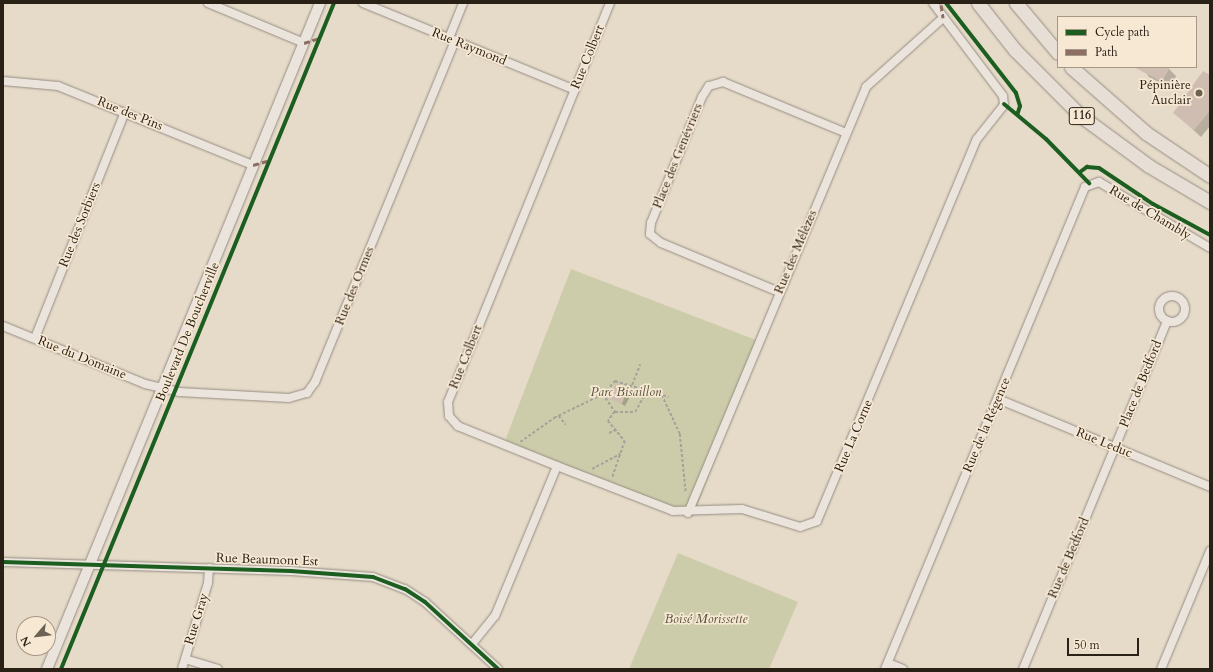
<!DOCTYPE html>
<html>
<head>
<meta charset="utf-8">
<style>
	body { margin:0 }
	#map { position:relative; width:1213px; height:672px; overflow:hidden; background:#e6dac8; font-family:Cardo,serif }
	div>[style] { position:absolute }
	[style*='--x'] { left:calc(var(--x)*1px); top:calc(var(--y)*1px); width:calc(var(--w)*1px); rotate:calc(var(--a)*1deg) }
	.green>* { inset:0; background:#cdccaa; transform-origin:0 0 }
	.shadow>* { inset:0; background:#0003 }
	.building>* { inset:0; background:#cebdb0; transform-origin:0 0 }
	.path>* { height:1.5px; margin-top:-0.75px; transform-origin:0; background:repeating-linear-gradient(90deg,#a6a199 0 3px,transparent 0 5px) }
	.roads { filter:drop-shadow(0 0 1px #958d82) drop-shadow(0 0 1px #958d82) }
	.minor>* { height:8px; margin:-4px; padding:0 4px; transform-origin:4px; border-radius:4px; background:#eae4dc }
	.minor>.ring { margin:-4px; padding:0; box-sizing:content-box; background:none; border:8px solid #eae4dc; border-radius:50% }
	.tertiary>* { height:10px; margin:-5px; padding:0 5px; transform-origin:5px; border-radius:5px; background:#eae4dc }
	.primary>* { height:13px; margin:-6.5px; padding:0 6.5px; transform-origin:6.5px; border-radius:6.5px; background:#e7dfd5 }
	.quiet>* { height:3px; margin-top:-1.5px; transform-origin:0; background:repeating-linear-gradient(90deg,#8d6e63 0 6px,transparent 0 9px) }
	.cycleway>* { height:4px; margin:-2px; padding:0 2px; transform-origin:2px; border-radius:2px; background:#1b5e20 }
	.dots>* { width:11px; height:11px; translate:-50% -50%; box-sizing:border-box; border:2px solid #f7e8d3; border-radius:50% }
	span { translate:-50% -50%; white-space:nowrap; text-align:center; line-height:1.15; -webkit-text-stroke:3.5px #f7e8d3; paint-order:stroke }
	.shield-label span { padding:1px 3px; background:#f7e8d3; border:1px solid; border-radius:3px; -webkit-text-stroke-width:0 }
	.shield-label { font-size:12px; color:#2a2116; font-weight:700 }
	.street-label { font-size:13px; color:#2a2116 }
	.poi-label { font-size:13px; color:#2a2116 }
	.right { translate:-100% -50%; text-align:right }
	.park-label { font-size:13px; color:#55513b; font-style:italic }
	.frame { position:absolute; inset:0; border:4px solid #2a2116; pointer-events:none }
	.legend { position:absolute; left:1057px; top:16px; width:140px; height:52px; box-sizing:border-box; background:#f7e8d3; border:1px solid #a59887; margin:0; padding:5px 7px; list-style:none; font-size:12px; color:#2a2116 }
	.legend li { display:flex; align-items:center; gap:8px; height:20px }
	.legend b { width:20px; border:1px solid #a59887 }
	.north { position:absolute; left:16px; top:616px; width:40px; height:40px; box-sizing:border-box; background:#f7e8d3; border:1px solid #a59887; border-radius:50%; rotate:242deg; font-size:11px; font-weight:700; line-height:16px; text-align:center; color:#2a2116 }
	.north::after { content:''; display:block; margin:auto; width:14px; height:18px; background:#6c6254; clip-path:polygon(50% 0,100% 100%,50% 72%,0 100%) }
	.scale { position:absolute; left:1067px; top:638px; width:72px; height:18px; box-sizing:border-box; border:2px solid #2a2116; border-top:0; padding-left:5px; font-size:12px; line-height:14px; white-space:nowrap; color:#2a2116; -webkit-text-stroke:3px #f7e8d3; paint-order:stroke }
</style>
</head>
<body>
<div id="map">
	<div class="green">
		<i style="left:571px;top:269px;width:203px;height:188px;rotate:21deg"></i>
		<i style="clip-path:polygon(678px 553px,798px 602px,769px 669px,629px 669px)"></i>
	</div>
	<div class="shadow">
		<i style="clip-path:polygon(1143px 67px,1167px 67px,1176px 76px,1170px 88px,1149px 77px)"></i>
		<i style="clip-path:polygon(1210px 76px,1210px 126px,1201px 137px,1175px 113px)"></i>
		<i style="clip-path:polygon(628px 390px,632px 393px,625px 406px,611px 398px)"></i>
	</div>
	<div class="building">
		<i style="clip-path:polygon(1134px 67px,1170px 67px,1162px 82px)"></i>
		<i style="clip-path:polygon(1203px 71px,1210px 75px,1210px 111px,1194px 130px,1173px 113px)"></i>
		<i style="left:616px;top:383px;width:14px;height:17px;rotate:25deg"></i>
	</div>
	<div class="path">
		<i style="--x:632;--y:385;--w:22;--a:-69"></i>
		<i style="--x:603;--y:394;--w:22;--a:56"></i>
		<i style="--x:615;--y:412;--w:11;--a:128"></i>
		<i style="--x:608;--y:421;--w:26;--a:50"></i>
		<i style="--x:625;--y:441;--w:39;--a:109"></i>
		<i style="--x:662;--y:395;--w:43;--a:65.2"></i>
		<i style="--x:680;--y:434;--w:59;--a:84.2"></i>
		<i style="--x:615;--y:412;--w:20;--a:0"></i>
		<i style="--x:635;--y:412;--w:25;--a:-61"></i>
		<i style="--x:559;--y:416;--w:11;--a:52"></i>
		<i style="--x:609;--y:433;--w:8;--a:-23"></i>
		<i style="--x:520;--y:442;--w:42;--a:-35.2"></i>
		<i style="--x:554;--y:418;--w:55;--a:-26.1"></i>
		<i style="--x:603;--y:394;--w:18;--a:-47"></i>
		<i style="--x:615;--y:381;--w:56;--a:16.5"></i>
		<i style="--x:592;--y:469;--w:32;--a:-28"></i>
	</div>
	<div class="roads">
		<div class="minor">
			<i style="--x:208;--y:3;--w:104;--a:22.6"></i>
			<i style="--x:363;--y:3;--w:229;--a:22.3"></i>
			<i style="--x:449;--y:38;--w:38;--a:-68"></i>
			<i style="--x:3;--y:81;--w:55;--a:5.2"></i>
			<i style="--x:58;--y:86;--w:210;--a:22.1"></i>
			<i style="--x:779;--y:292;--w:128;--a:-157.4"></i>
			<i style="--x:661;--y:243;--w:14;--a:-141"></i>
			<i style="--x:650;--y:234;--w:11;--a:-85"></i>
			<i style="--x:651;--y:223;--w:136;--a:-68"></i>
			<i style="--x:702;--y:97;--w:13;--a:-58"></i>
			<i style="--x:709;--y:86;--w:15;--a:-16"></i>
			<i style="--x:723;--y:82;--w:133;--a:22.5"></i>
			<i class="ring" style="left:1159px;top:296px;width:18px;height:18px"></i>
			<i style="--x:3;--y:326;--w:153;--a:22.2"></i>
			<i style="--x:145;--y:384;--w:35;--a:13"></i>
			<i style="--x:179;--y:392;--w:110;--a:3.1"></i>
			<i style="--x:289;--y:398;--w:19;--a:-16"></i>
			<i style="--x:307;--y:393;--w:14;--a:-54"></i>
			<i style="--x:315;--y:382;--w:369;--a:-67.7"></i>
			<i style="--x:35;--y:338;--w:243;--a:-68.3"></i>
			<i style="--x:998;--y:399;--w:230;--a:22.5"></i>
			<i style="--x:557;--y:466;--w:124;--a:21.2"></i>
			<i style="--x:673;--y:511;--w:69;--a:-1.7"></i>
			<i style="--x:742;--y:509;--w:61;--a:17.2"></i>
			<i style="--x:800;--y:527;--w:18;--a:-19"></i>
			<i style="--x:817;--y:521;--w:414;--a:-67.3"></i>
			<i style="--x:977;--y:139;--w:43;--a:-51.5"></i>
			<i style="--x:1004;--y:105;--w:9;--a:-96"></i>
			<i style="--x:1003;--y:96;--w:116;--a:-127"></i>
			<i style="--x:688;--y:513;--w:462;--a:-67.3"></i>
			<i style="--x:866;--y:87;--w:103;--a:-41.9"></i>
			<i style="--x:3;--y:562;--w:288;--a:1.8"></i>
			<i style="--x:291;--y:571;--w:82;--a:4.2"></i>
			<i style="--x:373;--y:577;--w:34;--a:21"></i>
			<i style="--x:405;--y:589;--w:24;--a:33"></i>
			<i style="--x:425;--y:602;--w:99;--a:42.5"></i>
			<i style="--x:472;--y:644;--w:36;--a:-51"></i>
			<i style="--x:495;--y:616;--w:162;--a:-67.5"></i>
			<i style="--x:557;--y:466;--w:107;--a:-158"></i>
			<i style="--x:458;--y:426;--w:13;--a:-132"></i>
			<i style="--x:449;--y:416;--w:14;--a:-94"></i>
			<i style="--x:448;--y:402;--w:431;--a:-67.9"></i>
			<i style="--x:185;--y:659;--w:34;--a:17"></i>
			<i style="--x:888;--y:663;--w:16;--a:22"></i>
			<i style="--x:182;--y:669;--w:90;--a:-73.2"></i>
			<i style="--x:208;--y:583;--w:15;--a:-86"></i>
			<i style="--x:885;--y:669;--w:522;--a:-67.46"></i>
			<i style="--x:1085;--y:187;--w:15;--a:-20"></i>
			<i style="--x:1099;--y:182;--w:129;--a:30.7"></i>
			<i style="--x:1023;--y:669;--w:377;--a:-67.5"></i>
			<i style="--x:1161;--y:669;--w:128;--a:-67.4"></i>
		</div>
		<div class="tertiary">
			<i style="--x:47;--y:669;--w:720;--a:-67.71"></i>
		</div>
		<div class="primary">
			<i style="--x:978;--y:3;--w:60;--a:51.8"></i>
			<i style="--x:1015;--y:50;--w:93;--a:45"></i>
			<i style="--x:1081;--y:116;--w:84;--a:36.3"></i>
			<i style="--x:1149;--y:166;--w:71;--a:30.5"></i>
			<i style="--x:1016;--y:3;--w:65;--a:50"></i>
			<i style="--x:1071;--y:67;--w:100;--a:41.3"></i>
			<i style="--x:1146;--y:133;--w:77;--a:33.9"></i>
		</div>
	</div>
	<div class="quiet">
		<i style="--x:941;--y:5;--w:13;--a:81"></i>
		<i style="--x:304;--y:43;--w:16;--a:-18"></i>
		<i style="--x:253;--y:165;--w:18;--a:-16"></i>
	</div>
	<div class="cycleway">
		<i style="--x:946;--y:3;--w:114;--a:52.1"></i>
		<i style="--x:1016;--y:93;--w:14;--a:73"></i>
		<i style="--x:1020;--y:106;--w:9;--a:108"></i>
		<i style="--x:1004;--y:104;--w:55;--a:39.8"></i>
		<i style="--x:1046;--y:139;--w:62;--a:45.7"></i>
		<i style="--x:1080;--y:172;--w:9;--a:-36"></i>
		<i style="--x:1087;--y:167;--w:12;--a:5"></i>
		<i style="--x:1099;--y:168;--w:65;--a:33.7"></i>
		<i style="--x:1153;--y:204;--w:65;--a:28.5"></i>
		<i style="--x:3;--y:562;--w:288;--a:1.8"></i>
		<i style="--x:291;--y:571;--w:82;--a:4.2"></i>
		<i style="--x:373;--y:577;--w:34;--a:21"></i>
		<i style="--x:405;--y:589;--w:24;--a:33"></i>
		<i style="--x:425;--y:602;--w:99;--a:42.5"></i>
		<i style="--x:61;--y:669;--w:720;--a:-67.71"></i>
	</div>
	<div class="dots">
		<i style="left:1199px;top:93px;background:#6c6254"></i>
	</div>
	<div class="shield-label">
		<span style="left:1082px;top:116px">116</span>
	</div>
	<div class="street-label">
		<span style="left:469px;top:47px;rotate:22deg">Rue Raymond</span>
		<span style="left:588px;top:57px;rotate:-68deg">Rue Colbert</span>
		<span style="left:130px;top:114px;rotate:22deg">Rue des Pins</span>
		<span style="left:678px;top:156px;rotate:-68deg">Place des Genévriers</span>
		<span style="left:1150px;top:213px;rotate:31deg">Rue de Chambly</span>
		<span style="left:80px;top:225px;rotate:-68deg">Rue des Sorbiers</span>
		<span style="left:796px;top:252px;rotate:-67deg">Rue des Mélèzes</span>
		<span style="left:355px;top:286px;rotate:-68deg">Rue des Ormes</span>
		<span style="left:188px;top:332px;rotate:-68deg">Boulevard De Boucherville</span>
		<span style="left:466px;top:357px;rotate:-68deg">Rue Colbert</span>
		<span style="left:82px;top:358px;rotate:22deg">Rue du Domaine</span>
		<span style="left:1141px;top:384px;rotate:-68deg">Place de Bedford</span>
		<span style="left:987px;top:425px;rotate:-67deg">Rue de la Régence</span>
		<span style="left:854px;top:436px;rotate:-67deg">Rue La Corne</span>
		<span style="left:1104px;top:443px;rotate:22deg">Rue Leduc</span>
		<span style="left:1069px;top:558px;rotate:-67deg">Rue de Bedford</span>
		<span style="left:267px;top:560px;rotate:2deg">Rue Beaumont Est</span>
		<span style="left:197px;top:619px;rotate:-73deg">Rue Gray</span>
	</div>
	<div class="poi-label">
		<span class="right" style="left:1191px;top:93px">Pépinière<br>Auclair</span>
	</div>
	<div class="park-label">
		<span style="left:626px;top:392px">Parc Bisaillon</span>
		<span style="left:706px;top:619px">Boisé Morissette</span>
	</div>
	<div class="frame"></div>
	<ul class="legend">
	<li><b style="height:5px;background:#1b5e20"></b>Cycle path</li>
	<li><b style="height:5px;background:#8d6e63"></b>Path</li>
	</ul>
	<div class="north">N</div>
	<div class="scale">50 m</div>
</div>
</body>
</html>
